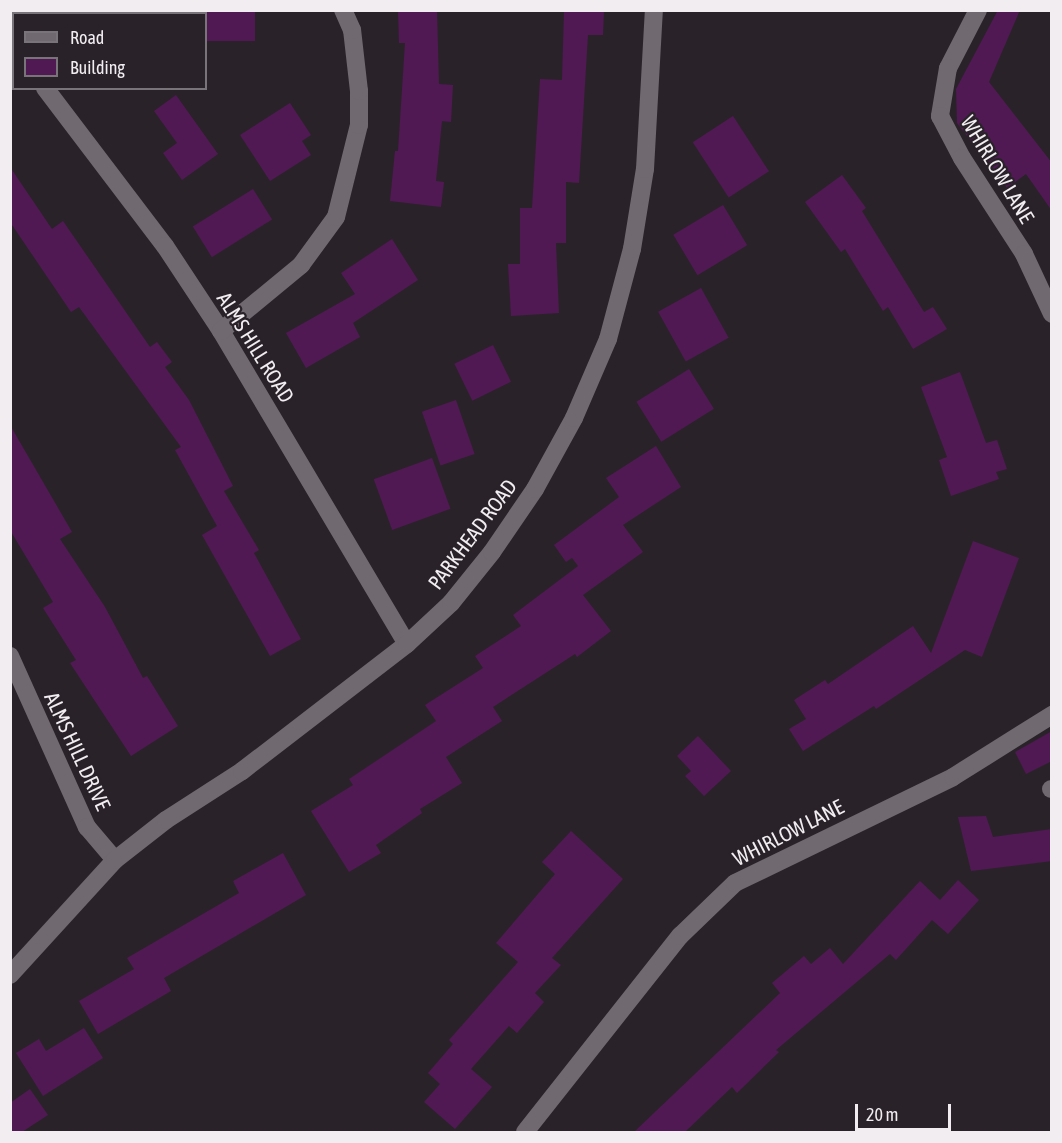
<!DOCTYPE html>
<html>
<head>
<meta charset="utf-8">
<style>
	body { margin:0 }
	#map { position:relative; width:1062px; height:1143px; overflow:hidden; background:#292329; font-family:"Asap Condensed",sans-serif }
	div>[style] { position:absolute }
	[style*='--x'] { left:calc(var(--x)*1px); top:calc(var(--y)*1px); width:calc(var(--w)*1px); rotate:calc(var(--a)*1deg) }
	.building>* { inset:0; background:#501953; transform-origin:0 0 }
	.lane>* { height:18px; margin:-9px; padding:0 9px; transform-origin:9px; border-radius:9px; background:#706970 }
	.street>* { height:18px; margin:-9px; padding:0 9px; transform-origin:9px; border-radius:9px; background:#706970 }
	span { translate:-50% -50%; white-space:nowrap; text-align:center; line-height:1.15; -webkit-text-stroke:4.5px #292329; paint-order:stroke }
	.street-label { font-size:21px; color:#f1edf1 }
	.frame { position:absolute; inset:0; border:12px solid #f1edf1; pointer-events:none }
	.legend { position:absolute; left:12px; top:12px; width:195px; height:78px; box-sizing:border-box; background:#292329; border:2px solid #797479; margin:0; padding:8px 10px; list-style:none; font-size:18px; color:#f1edf1 }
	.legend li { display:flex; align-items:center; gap:12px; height:30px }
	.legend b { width:30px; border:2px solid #797479 }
	.scale { position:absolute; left:855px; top:1104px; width:96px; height:27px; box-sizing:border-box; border:3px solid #f1edf1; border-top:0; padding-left:8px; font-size:18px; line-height:21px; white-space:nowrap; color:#f1edf1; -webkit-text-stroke:4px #292329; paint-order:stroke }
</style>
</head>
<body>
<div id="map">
	<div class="building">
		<i style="left:206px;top:10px;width:49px;height:31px"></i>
		<i style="clip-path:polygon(398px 10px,437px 10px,439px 84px,453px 85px,451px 122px,442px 121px,436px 181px,444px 182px,441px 207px,390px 201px,395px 151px,398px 151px,405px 43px,399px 43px)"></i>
		<i style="clip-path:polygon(564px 10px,604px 10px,603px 35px,588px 35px,579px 183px,566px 182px,566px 243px,556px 243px,559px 313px,511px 316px,508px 264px,520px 264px,520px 208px,532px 208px,540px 79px,562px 80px)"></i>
		<i style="clip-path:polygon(998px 10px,1020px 10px,989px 82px,1052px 163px,1052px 211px,1026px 174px,1007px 188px,957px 123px,956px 89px)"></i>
		<i style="clip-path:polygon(176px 95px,218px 154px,182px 180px,163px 153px,177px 143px,154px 111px)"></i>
		<i style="clip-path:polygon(290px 103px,311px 135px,302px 141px,311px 155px,270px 181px,240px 135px)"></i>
		<i style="left:733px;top:116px;width:66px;height:48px;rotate:57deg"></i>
		<i style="clip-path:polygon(10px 167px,52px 229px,63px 221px,150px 347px,157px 342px,172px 362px,165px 367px,189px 400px,233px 486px,224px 491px,259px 550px,254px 553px,301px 639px,270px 656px,202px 535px,217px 526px,175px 450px,181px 447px,79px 307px,71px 312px,10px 222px)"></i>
		<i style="clip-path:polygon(842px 175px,866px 208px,862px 211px,924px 312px,933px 307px,947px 329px,913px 349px,888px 307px,883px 311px,845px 249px,841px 252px,805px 202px)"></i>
		<i style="left:253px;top:189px;width:36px;height:71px;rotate:58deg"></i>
		<i style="left:723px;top:205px;width:47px;height:58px;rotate:59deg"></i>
		<i style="clip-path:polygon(392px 239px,418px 280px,353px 323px,360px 337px,306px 368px,286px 333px,355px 294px,341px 273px)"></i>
		<i style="left:701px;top:288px;width:57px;height:49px;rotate:61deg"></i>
		<i style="left:493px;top:345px;width:41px;height:43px;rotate:64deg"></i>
		<i style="left:689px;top:369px;width:47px;height:62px;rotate:58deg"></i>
		<i style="clip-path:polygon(960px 372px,986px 443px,997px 440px,1007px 469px,996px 472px,999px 479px,951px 496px,939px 460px,947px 457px,921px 387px)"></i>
		<i style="left:456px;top:400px;width:57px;height:36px;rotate:71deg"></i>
		<i style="clip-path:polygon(10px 425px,72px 532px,60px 539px,105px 607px,143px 678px,147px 676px,178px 726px,131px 756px,70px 663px,76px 660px,43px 608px,53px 602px,10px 530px)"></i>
		<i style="clip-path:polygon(656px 446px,681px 487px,623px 525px,643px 552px,583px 595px,611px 631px,577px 657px,575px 654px,493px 707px,502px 721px,446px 757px,462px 783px,420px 809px,422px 813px,376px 845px,381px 853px,349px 872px,311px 811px,353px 785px,349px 779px,436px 721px,425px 705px,483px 668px,475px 656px,521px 626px,513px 615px,578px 566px,572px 558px,566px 562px,554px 545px,619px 497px,606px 478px)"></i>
		<i style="left:432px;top:458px;width:54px;height:62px;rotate:70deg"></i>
		<i style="clip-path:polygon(973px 541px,1019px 558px,982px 657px,965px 650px,876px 709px,874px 706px,803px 751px,789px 729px,806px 719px,794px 700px,825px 680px,828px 684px,913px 626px,931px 653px)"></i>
		<i style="clip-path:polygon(1052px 731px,1052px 761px,1026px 774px,1015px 752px)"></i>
		<i style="clip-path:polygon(698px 736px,731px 771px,704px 796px,685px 776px,691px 771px,677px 756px)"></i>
		<i style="clip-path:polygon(986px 816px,993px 837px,1052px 829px,1052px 861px,971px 871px,958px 817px)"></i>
		<i style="clip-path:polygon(571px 831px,623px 879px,552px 958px,561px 965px,535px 993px,544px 1002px,517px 1033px,509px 1026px,471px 1069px,492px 1087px,455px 1129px,424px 1102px,440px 1084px,428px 1073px,453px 1044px,449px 1040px,518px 962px,496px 943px,555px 874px,542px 862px)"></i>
		<i style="clip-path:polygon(283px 853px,306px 895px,164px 978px,171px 991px,98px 1034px,79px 1001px,134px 969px,127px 958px,239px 893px,233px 881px)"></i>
		<i style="clip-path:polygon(958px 880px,979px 900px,948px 934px,932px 920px,896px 960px,890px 954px,776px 1050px,779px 1052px,737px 1093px,732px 1087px,685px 1132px,634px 1132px,780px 993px,772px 983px,804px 956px,811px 964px,830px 948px,843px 964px,920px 881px,940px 900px)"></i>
		<i style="clip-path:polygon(84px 1028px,103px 1058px,43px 1096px,16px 1053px,39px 1039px,46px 1051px)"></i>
		<i style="clip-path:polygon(30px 1089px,48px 1115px,22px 1132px,10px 1132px,10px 1103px)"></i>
	</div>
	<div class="lane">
		<i style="--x:1051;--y:789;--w:1;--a:0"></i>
	</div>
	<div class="street">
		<i style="--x:978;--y:10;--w:65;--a:117.3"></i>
		<i style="--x:948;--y:68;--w:49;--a:99.5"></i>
		<i style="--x:940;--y:116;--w:47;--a:62.4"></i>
		<i style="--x:962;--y:158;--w:114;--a:57.1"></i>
		<i style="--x:1024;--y:254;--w:66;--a:65"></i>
		<i style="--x:10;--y:50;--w:5;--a:37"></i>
		<i style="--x:45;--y:88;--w:198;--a:52.8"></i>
		<i style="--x:165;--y:246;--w:102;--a:56.6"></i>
		<i style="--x:221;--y:331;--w:364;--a:59.3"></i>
		<i style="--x:221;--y:331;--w:104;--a:-39.5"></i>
		<i style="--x:301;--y:265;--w:59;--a:-53.9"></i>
		<i style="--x:336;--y:217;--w:95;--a:-76"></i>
		<i style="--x:359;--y:125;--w:34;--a:-90"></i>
		<i style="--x:359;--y:91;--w:61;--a:-96.5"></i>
		<i style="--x:352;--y:30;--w:22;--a:-114"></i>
		<i style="--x:10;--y:656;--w:188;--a:65.8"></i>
		<i style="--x:87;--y:827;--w:43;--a:49.7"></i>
		<i style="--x:10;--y:975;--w:156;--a:-47.6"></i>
		<i style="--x:115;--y:860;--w:65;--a:-38.1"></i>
		<i style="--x:166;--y:820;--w:90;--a:-32.8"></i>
		<i style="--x:242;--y:771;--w:208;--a:-37.6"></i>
		<i style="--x:407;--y:644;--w:60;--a:-43"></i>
		<i style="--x:451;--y:603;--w:65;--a:-51.2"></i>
		<i style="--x:492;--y:552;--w:76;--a:-55.7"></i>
		<i style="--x:535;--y:489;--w:81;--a:-61.2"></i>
		<i style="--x:574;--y:418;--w:86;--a:-66.7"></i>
		<i style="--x:608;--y:339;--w:93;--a:-75.1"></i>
		<i style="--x:632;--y:249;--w:81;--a:-80.8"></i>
		<i style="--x:645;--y:169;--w:159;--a:-86.8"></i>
		<i style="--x:525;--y:1132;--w:250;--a:-51.7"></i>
		<i style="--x:680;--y:936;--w:76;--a:-43.9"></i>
		<i style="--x:735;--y:883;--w:242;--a:-25.9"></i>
		<i style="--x:953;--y:777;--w:117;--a:-32.1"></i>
	</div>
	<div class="street-label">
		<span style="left:998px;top:169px;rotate:59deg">WHIRLOW LANE</span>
		<span style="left:256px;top:347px;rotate:58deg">ALMS HILL ROAD</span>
		<span style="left:472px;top:534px;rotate:-53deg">PARKHEAD ROAD</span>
		<span style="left:78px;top:751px;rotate:65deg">ALMS HILL DRIVE</span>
		<span style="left:788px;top:832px;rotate:-27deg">WHIRLOW LANE</span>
	</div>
	<div class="frame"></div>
	<ul class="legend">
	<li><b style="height:8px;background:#706970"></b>Road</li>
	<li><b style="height:16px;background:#501953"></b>Building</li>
	</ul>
	<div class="scale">20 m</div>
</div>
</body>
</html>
